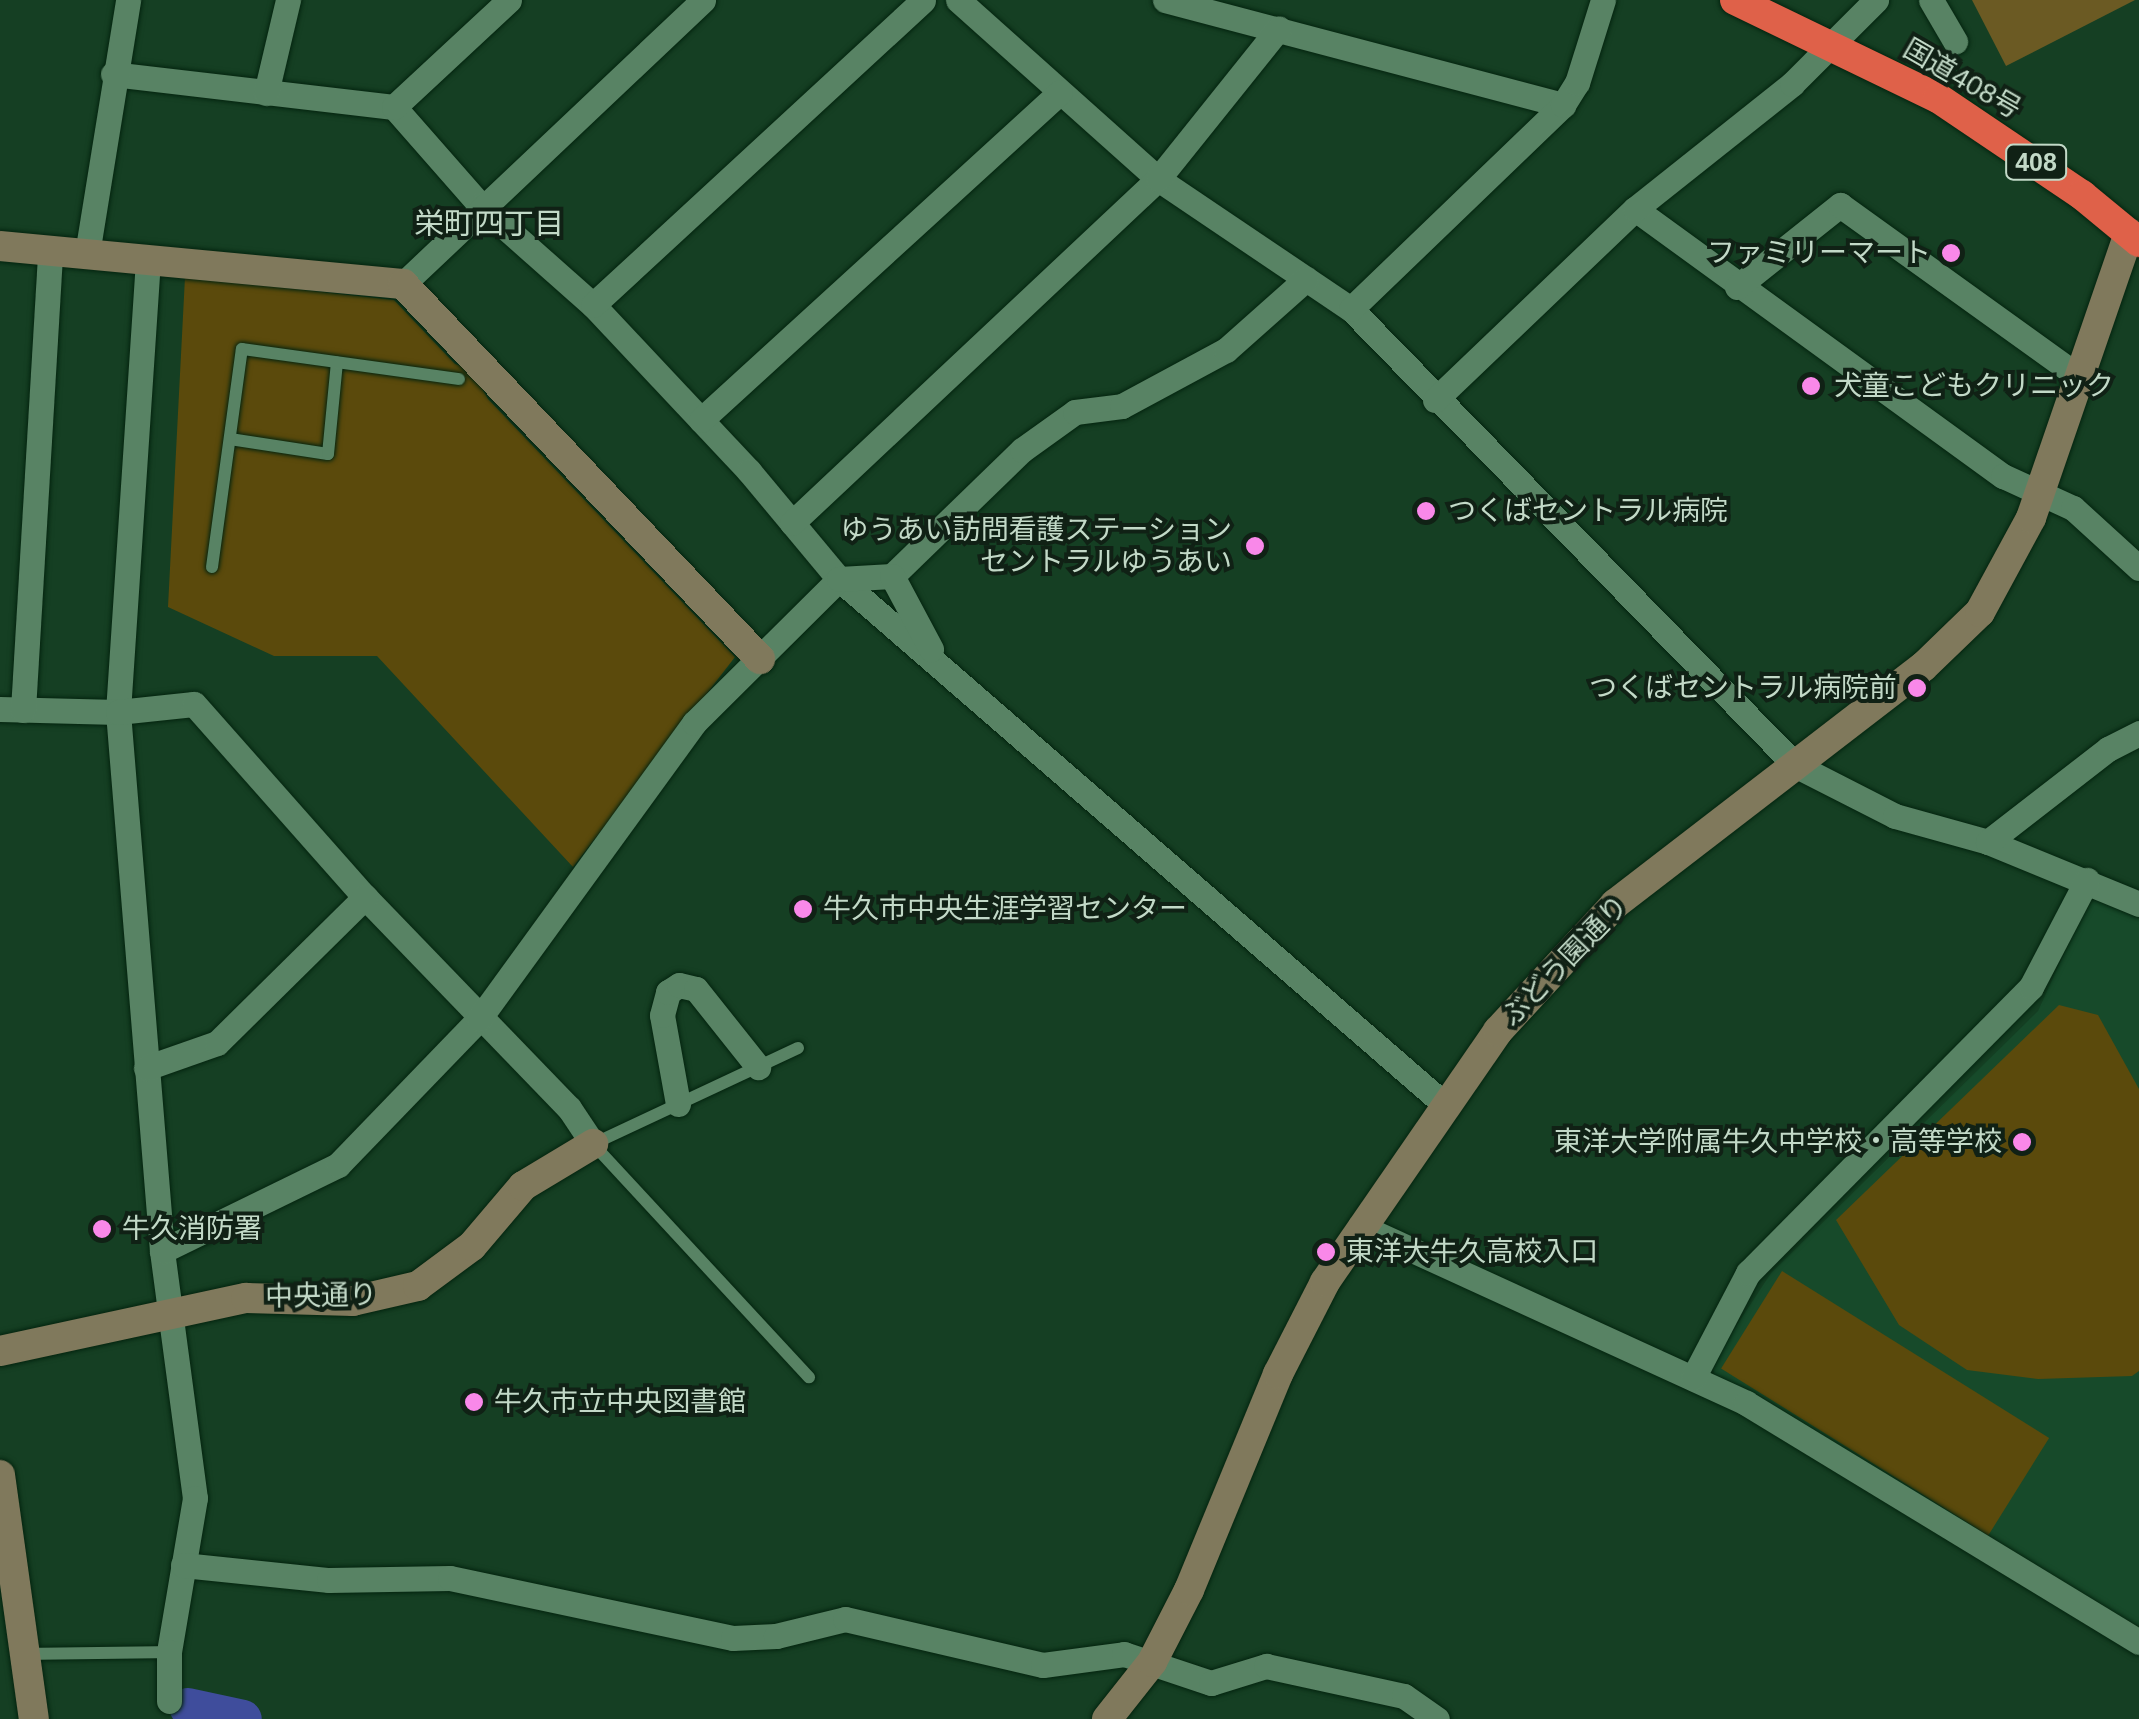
<!DOCTYPE html>
<html>
<head>
<meta charset="utf-8">
<style>
	body { margin:0 }
	#map { position:relative; width:2139px; height:1719px; overflow:hidden; background:#153f23; font-family:Helvetica,"Noto Sans JP",sans-serif }
	div>[style] { position:absolute }
	[style*='--x'] { left:calc(var(--x)*1px); top:calc(var(--y)*1px); width:calc(var(--w)*1px); rotate:calc(var(--a)*1deg) }
	.built>* { inset:0; background:#174a2a }
	.green>* { inset:0; background:#5b4a0c; transform-origin:0 0 }
	.forest>* { inset:0; background:#6b5a23 }
	.river>* { height:38px; margin:-19px; padding:0 19px; transform-origin:19px; border-radius:19px; background:#3f4d9c }
	.roads { filter:drop-shadow(0 0 2px #04240f) drop-shadow(0 0 2px #04240f) }
	.lane>* { height:12px; margin:-6px; padding:0 6px; transform-origin:6px; border-radius:6px; background:#588364 }
	.street>* { height:25px; margin:-12.5px; padding:0 12.5px; transform-origin:12.5px; border-radius:12.5px; background:#588364 }
	.secondary>* { height:30px; margin:-15px; padding:0 15px; transform-origin:15px; border-radius:15px; background:#80795c }
	.highway>* { height:30px; margin:-15px; padding:0 15px; transform-origin:15px; border-radius:15px; background:#df6149 }
	.dots>* { width:28px; height:28px; translate:-50% -50%; box-sizing:border-box; border:5px solid #102115; border-radius:50% }
	span { translate:-50% -50%; white-space:nowrap; text-align:center; line-height:1.15; -webkit-text-stroke:8px #102115; paint-order:stroke }
	.shield-label span { padding:2px 8px; background:#102115; border:2px solid; border-radius:8px; -webkit-text-stroke-width:0 }
	.shield-label { font-size:25px; color:#c2d9c7; font-weight:700 }
	.street-label { font-size:28px; color:#c2d9c7 }
	.poi-label { font-size:28px; color:#c2d9c7 }
	.right { translate:-100% -50%; text-align:right }
	.left { translate:0 -50%; text-align:left }
	.neighbourhood-label { font-size:30px; color:#c2d9c7 }
</style>
</head>
<body>
<div id="map">
	<div class="built">
		<i style="clip-path:polygon(2093px 890px,2139px 907px,2139px 1628px,1715px 1378px,1712px 1363px,1771px 1273px,2038px 1011px)"></i>
	</div>
	<div class="green">
		<i style="clip-path:polygon(185px 277px,394px 300px,455px 364px,471px 369px,488px 399px,735px 657px,573px 867px,377px 656px,274px 656px,168px 607px)"></i>
		<i style="clip-path:polygon(2059px 1005px,2098px 1015px,2139px 1089px,2139px 1371px,2132px 1376px,2038px 1379px,1967px 1370px,1899px 1325px,1836px 1220px)"></i>
		<i style="left:1782px;top:1271px;width:315px;height:115px;rotate:32deg"></i>
	</div>
	<div class="forest">
		<i style="clip-path:polygon(1972px 0,2135px 0,2006px 66px)"></i>
	</div>
	<div class="river">
		<i style="--x:188;--y:1707;--w:56;--a:12.3"></i>
	</div>
	<div class="roads">
		<div class="lane">
			<i style="--x:230;--y:439;--w:99;--a:8.7"></i>
			<i style="--x:328;--y:454;--w:92;--a:-84.4"></i>
			<i style="--x:212;--y:567;--w:220;--a:-82.2"></i>
			<i style="--x:242;--y:349;--w:219;--a:7.9"></i>
			<i style="--x:798;--y:1048;--w:226;--a:154.9"></i>
			<i style="--x:593;--y:1144;--w:318;--a:47.2"></i>
			<i style="--x:27;--y:1654;--w:142;--a:-0.8"></i>
		</div>
		<div class="street">
			<i style="--x:958;--y:0;--w:268;--a:41.8"></i>
			<i style="--x:1158;--y:179;--w:233;--a:34"></i>
			<i style="--x:1351;--y:309;--w:636;--a:45.76"></i>
			<i style="--x:1795;--y:765;--w:112;--a:27"></i>
			<i style="--x:1895;--y:816;--w:97;--a:15.6"></i>
			<i style="--x:1988;--y:842;--w:163;--a:22.3"></i>
			<i style="--x:1165;--y:0;--w:412;--a:14.8"></i>
			<i style="--x:1931;--y:0;--w:48;--a:59.7"></i>
			<i style="--x:113;--y:74;--w:283;--a:6.7"></i>
			<i style="--x:394;--y:107;--w:132;--a:48.7"></i>
			<i style="--x:481;--y:206;--w:149;--a:41.5"></i>
			<i style="--x:593;--y:305;--w:228;--a:46.8"></i>
			<i style="--x:749;--y:471;--w:141;--a:50.2"></i>
			<i style="--x:839;--y:579;--w:801;--a:40.95"></i>
			<i style="--x:266;--y:93;--w:96;--a:-76.7"></i>
			<i style="--x:394;--y:107;--w:157;--a:-42.9"></i>
			<i style="--x:1635;--y:209;--w:455;--a:36"></i>
			<i style="--x:2003;--y:476;--w:77;--a:24.6"></i>
			<i style="--x:2073;--y:508;--w:89;--a:42.3"></i>
			<i style="--x:87;--y:254;--w:257;--a:-80.8"></i>
			<i style="--x:148;--y:260;--w:453;--a:93.8"></i>
			<i style="--x:118;--y:712;--w:541;--a:85.33"></i>
			<i style="--x:162;--y:1251;--w:249;--a:82.4"></i>
			<i style="--x:195;--y:1498;--w:156;--a:99.6"></i>
			<i style="--x:169;--y:1652;--w:49;--a:90"></i>
			<i style="--x:403;--y:284;--w:413;--a:-43.4"></i>
			<i style="--x:1737;--y:287;--w:132;--a:-38.5"></i>
			<i style="--x:1840;--y:205;--w:297;--a:35.7"></i>
			<i style="--x:593;--y:305;--w:449;--a:-42.7"></i>
			<i style="--x:1351;--y:309;--w:294;--a:-43.9"></i>
			<i style="--x:1563;--y:105;--w:26;--a:-58"></i>
			<i style="--x:1577;--y:83;--w:87;--a:-72.6"></i>
			<i style="--x:1435;--y:400;--w:277;--a:-43.7"></i>
			<i style="--x:1635;--y:209;--w:201;--a:-38.5"></i>
			<i style="--x:1792;--y:84;--w:119;--a:-45"></i>
			<i style="--x:701;--y:420;--w:486;--a:-42.4"></i>
			<i style="--x:792;--y:523;--w:502;--a:-43.23"></i>
			<i style="--x:1158;--y:179;--w:193;--a:-51.3"></i>
			<i style="--x:892;--y:576;--w:181;--a:-44.1"></i>
			<i style="--x:1022;--y:450;--w:65;--a:-35.6"></i>
			<i style="--x:1075;--y:412;--w:47;--a:-7.3"></i>
			<i style="--x:1122;--y:406;--w:118;--a:-28.3"></i>
			<i style="--x:1226;--y:350;--w:107;--a:-41.6"></i>
			<i style="--x:0;--y:709;--w:118;--a:1.5"></i>
			<i style="--x:118;--y:712;--w:76;--a:-6"></i>
			<i style="--x:194;--y:704;--w:258;--a:48.5"></i>
			<i style="--x:365;--y:897;--w:293;--a:46"></i>
			<i style="--x:569;--y:1108;--w:43;--a:56.3"></i>
			<i style="--x:23;--y:710;--w:461;--a:-86.6"></i>
			<i style="--x:1988;--y:842;--w:152;--a:-37.8"></i>
			<i style="--x:2108;--y:749;--w:35;--a:-27"></i>
			<i style="--x:146;--y:1068;--w:75;--a:-19.4"></i>
			<i style="--x:217;--y:1043;--w:208;--a:-44.6"></i>
			<i style="--x:678;--y:1104;--w:90;--a:-100.2"></i>
			<i style="--x:662;--y:1015;--w:24;--a:-75"></i>
			<i style="--x:668;--y:992;--w:13;--a:-32"></i>
			<i style="--x:679;--y:985;--w:17;--a:13"></i>
			<i style="--x:696;--y:989;--w:100;--a:51.5"></i>
			<i style="--x:1360;--y:1226;--w:425;--a:24.6"></i>
			<i style="--x:1746;--y:1403;--w:460;--a:31.3"></i>
			<i style="--x:162;--y:1251;--w:196;--a:-26"></i>
			<i style="--x:338;--y:1165;--w:203;--a:-46"></i>
			<i style="--x:479;--y:1019;--w:366;--a:-54"></i>
			<i style="--x:694;--y:723;--w:204;--a:-44.8"></i>
			<i style="--x:839;--y:579;--w:53;--a:-3.2"></i>
			<i style="--x:892;--y:576;--w:83;--a:61.9"></i>
			<i style="--x:1693;--y:1378;--w:119;--a:-62.4"></i>
			<i style="--x:1748;--y:1273;--w:402;--a:-45.3"></i>
			<i style="--x:2031;--y:987;--w:121;--a:-62.4"></i>
			<i style="--x:183;--y:1565;--w:147;--a:5.9"></i>
			<i style="--x:329;--y:1580;--w:121;--a:-0.9"></i>
			<i style="--x:450;--y:1578;--w:289;--a:12"></i>
			<i style="--x:733;--y:1638;--w:43;--a:-2.7"></i>
			<i style="--x:776;--y:1636;--w:71;--a:-13.8"></i>
			<i style="--x:845;--y:1619;--w:203;--a:13.1"></i>
			<i style="--x:1043;--y:1665;--w:82;--a:-7.7"></i>
			<i style="--x:1124;--y:1654;--w:92;--a:18.4"></i>
			<i style="--x:1211;--y:1683;--w:58;--a:-17.2"></i>
			<i style="--x:1266;--y:1666;--w:141;--a:12.3"></i>
			<i style="--x:1404;--y:1696;--w:40;--a:34.9"></i>
		</div>
		<div class="secondary">
			<i style="--x:0;--y:246;--w:405;--a:5.4"></i>
			<i style="--x:403;--y:284;--w:518;--a:46.41"></i>
			<i style="--x:0;--y:1351;--w:252;--a:-12.2"></i>
			<i style="--x:246;--y:1298;--w:107;--a:1.6"></i>
			<i style="--x:353;--y:1301;--w:67;--a:-13"></i>
			<i style="--x:418;--y:1286;--w:67;--a:-36.5"></i>
			<i style="--x:472;--y:1246;--w:79;--a:-49.6"></i>
			<i style="--x:523;--y:1186;--w:82;--a:-31"></i>
			<i style="--x:0;--y:1475;--w:246;--a:82.1"></i>
			<i style="--x:1107;--y:1719;--w:73;--a:-51.7"></i>
			<i style="--x:1152;--y:1662;--w:81;--a:-62.8"></i>
			<i style="--x:1189;--y:1590;--w:234;--a:-67.6"></i>
			<i style="--x:1278;--y:1374;--w:103;--a:-62.9"></i>
			<i style="--x:1325;--y:1282;--w:305;--a:-55.4"></i>
			<i style="--x:1498;--y:1031;--w:173;--a:-47.3"></i>
			<i style="--x:1615;--y:904;--w:389;--a:-37.6"></i>
			<i style="--x:1923;--y:667;--w:79;--a:-44"></i>
			<i style="--x:1980;--y:612;--w:107;--a:-61.5"></i>
			<i style="--x:2031;--y:518;--w:301;--a:-71"></i>
		</div>
		<div class="highway">
			<i style="--x:1735;--y:0;--w:225;--a:25.8"></i>
			<i style="--x:1938;--y:98;--w:174;--a:34"></i>
			<i style="--x:2082;--y:195;--w:74;--a:39.5"></i>
		</div>
	</div>
	<div class="dots">
		<i style="left:1951px;top:253px;background:#f988e9"></i>
		<i style="left:1811px;top:386px;background:#f988e9"></i>
		<i style="left:1426px;top:511px;background:#f988e9"></i>
		<i style="left:1255px;top:546px;background:#f988e9"></i>
		<i style="left:1917px;top:688px;background:#f988e9"></i>
		<i style="left:803px;top:909px;background:#f988e9"></i>
		<i style="left:2022px;top:1142px;background:#f988e9"></i>
		<i style="left:102px;top:1229px;background:#f988e9"></i>
		<i style="left:1326px;top:1252px;background:#f988e9"></i>
		<i style="left:474px;top:1402px;background:#f988e9"></i>
	</div>
	<div class="shield-label">
		<span style="left:2036px;top:162px">408</span>
	</div>
	<div class="street-label">
		<span style="left:1962px;top:79px;rotate:30deg">国道408号</span>
		<span style="left:1565px;top:961px;rotate:-46deg">ぶどう園通り</span>
		<span style="left:321px;top:1296px;rotate:-1deg">中央通り</span>
	</div>
	<div class="poi-label">
		<span class="right" style="left:1931px;top:253px">ファミリーマート</span>
		<span class="left" style="left:1834px;top:386px">犬童こどもクリニック</span>
		<span class="left" style="left:1448px;top:511px">つくばセントラル病院</span>
		<span class="right" style="left:1232px;top:546px">ゆうあい訪問看護ステーション<br>セントラルゆうあい</span>
		<span class="right" style="left:1897px;top:688px">つくばセントラル病院前</span>
		<span class="left" style="left:823px;top:909px">牛久市中央生涯学習センター</span>
		<span class="right" style="left:2002px;top:1142px">東洋大学附属牛久中学校・高等学校</span>
		<span class="left" style="left:122px;top:1229px">牛久消防署</span>
		<span class="left" style="left:1346px;top:1252px">東洋大牛久高校入口</span>
		<span class="left" style="left:494px;top:1402px">牛久市立中央図書館</span>
	</div>
	<div class="neighbourhood-label">
		<span style="left:489px;top:224px">栄町四丁目</span>
	</div>
</div>
</body>
</html>
